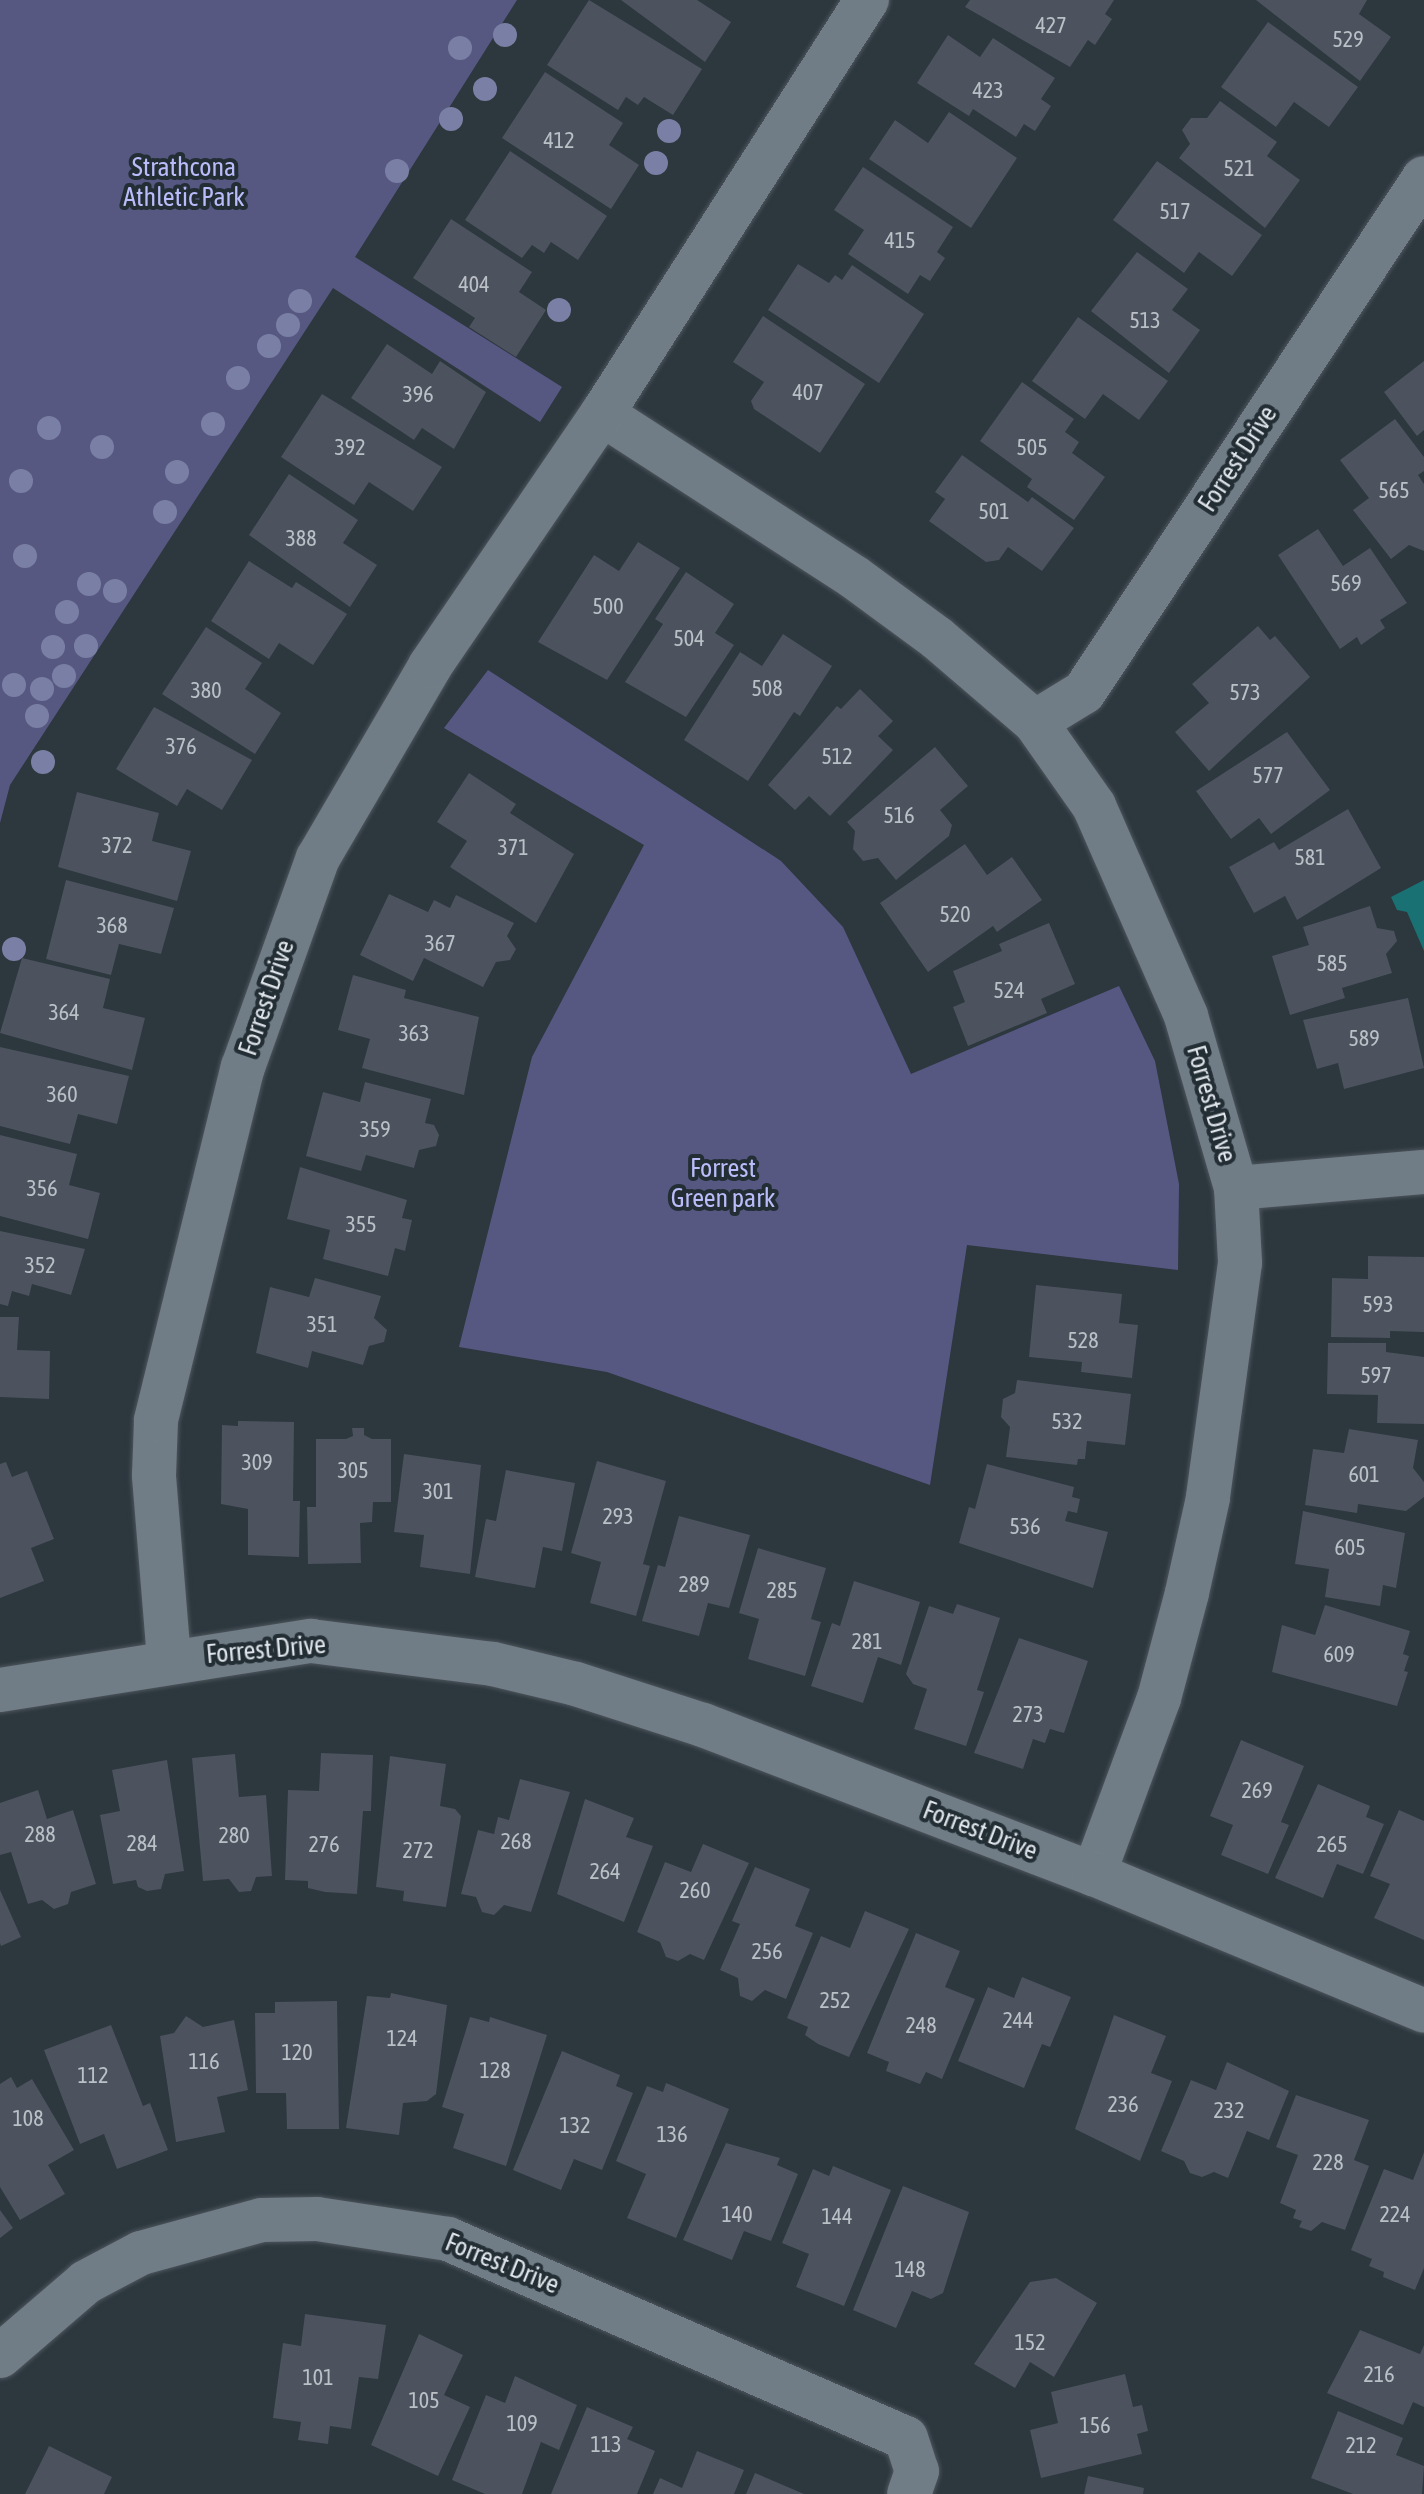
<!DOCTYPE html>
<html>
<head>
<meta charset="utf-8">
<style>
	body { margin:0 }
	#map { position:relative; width:1424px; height:2494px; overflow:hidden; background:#2c373e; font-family:"Asap Condensed",sans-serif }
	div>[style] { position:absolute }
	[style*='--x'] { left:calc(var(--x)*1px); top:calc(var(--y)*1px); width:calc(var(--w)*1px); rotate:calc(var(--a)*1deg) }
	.green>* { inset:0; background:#575882 }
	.water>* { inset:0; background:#1a7173 }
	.building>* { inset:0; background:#4c525e }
	.roads { filter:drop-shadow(0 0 2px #4d555c) drop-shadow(0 0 2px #4d555c) }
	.street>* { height:44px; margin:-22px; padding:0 22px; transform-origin:22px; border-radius:22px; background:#717d86 }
	.trees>* { width:24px; height:24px; margin:-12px; border-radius:50%; background:#7a80a5 }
	span { translate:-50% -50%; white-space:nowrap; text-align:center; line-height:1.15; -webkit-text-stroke:8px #222d34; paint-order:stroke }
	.number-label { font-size:22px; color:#bac0c6 }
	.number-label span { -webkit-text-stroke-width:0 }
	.park-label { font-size:26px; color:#b9bcf9 }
	.street-label { font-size:26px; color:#dee4e9 }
</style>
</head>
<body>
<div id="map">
	<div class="green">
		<i style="clip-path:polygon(0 0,517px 0,355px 257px,562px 387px,540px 422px,333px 288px,10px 785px,0 823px)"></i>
		<i style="clip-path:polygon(488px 670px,781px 861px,843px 927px,911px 1074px,1119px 986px,1155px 1061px,1179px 1184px,1178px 1270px,967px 1245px,930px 1485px,607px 1372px,459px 1347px,532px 1057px,644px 845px,444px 728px)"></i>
	</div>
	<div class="water">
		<i style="clip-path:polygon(1424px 880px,1424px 951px,1407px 912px,1397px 910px,1391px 897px)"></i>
	</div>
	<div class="building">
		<i style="clip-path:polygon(589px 0,702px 69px,673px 115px,644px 97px,638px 105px,626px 97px,618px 110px,547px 65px)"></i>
		<i style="clip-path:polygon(621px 0,697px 0,731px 22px,705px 62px)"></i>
		<i style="clip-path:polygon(970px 0,1114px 0,1105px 14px,1112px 19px,1095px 45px,1088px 40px,1070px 67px,965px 7px)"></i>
		<i style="clip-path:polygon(1256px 0,1367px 0,1359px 14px,1391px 37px,1360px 81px)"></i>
		<i style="clip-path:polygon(1268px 22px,1358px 87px,1329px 127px,1294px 102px,1276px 127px,1221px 87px)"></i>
		<i style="clip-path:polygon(948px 35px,980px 57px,993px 38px,1055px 78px,1041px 99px,1051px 106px,1035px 131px,1024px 124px,1016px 137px,973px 109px,969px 116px,917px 83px)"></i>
		<i style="clip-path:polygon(545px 72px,623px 123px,609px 145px,639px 165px,611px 209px,502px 138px)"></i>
		<i style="clip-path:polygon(1220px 101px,1277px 142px,1267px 156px,1300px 180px,1265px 228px,1179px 158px,1190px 144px,1182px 130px,1191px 118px,1207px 118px)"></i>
		<i style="clip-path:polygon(949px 112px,1017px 158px,971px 228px,869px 159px,895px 120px,928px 143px)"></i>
		<i style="clip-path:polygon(510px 151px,607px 216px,578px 260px,551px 242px,544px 253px,532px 245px,522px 258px,465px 220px)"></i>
		<i style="clip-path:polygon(1157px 161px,1262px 235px,1232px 276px,1199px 252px,1184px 273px,1113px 220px)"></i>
		<i style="clip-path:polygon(863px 167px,953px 227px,937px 252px,945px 258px,930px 281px,920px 275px,908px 294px,848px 254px,864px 230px,834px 210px)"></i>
		<i style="clip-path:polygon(451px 219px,532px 272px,519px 292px,546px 310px,516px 357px,469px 327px,475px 318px,413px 278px)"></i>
		<i style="clip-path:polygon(1137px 252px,1188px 289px,1172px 310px,1200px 330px,1169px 373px,1091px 311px)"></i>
		<i style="clip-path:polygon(798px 264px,829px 283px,835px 275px,842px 280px,852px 265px,924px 314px,879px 383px,768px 310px)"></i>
		<i style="clip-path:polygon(763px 316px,865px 384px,820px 453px,754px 409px,751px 401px,764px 382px,733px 362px)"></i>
		<i style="clip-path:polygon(1078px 317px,1168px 381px,1139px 420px,1103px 394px,1085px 419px,1032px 381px)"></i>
		<i style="clip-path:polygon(387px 344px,432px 374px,440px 361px,486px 392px,454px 449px,422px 428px,414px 440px,351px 398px)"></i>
		<i style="clip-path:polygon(1424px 361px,1424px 430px,1417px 436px,1384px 392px)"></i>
		<i style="clip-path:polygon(1022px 382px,1074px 419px,1065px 432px,1079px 442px,1072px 453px,1105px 477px,1074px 520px,1027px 487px,1032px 479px,980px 441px)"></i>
		<i style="clip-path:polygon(322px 394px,442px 467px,413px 511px,369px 482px,354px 505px,281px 457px)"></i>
		<i style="clip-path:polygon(1395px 419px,1424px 457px,1424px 471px,1418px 475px,1424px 484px,1424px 551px,1409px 545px,1391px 559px,1353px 510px,1369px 498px,1340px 460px)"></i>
		<i style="clip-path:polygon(962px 455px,1028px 502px,1032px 497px,1074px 528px,1042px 571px,1008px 547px,999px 560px,986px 562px,929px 521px,945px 499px,935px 492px)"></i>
		<i style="clip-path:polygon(289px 474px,358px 520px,343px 543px,377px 565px,350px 607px,249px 535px)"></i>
		<i style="clip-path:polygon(1318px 529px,1343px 566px,1370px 548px,1407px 603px,1380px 620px,1385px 628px,1361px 645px,1357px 637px,1340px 649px,1278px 555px)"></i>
		<i style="clip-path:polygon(638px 542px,680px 568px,607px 680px,538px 642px,594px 555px,619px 571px)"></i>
		<i style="clip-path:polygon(249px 561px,292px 588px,296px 582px,347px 614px,313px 665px,279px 643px,269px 659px,211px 621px)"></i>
		<i style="clip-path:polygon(686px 572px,734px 604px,715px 633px,734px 645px,686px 717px,625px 682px,663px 624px,655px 619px)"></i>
		<i style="clip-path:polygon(1258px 626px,1270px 640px,1275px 636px,1310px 677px,1209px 771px,1175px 732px,1209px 703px,1192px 684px)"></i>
		<i style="clip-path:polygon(206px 627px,262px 663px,245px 689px,281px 713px,255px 754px,162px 694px)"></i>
		<i style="clip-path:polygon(783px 634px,832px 666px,800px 716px,794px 712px,748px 781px,684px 740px,740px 652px,762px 666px)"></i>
		<i style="clip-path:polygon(860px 689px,893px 721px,878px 736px,893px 750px,830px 816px,809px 796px,795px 810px,768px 785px,837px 706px,841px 709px)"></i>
		<i style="clip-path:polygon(154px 707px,252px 760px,222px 810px,187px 789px,177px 806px,116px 769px)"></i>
		<i style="clip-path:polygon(1287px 732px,1330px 790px,1271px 834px,1259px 818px,1231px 839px,1196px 791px)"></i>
		<i style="clip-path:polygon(935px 747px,968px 786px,940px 810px,952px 825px,949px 836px,896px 880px,878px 858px,863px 861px,853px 849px,855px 831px,847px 822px)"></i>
		<i style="clip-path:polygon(469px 773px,516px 804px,510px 813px,574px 854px,536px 923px,450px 867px,467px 841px,437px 822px)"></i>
		<i style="clip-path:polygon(77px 792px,159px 813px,152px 841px,191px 851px,177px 901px,58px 867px)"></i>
		<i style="clip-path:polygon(1348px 809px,1381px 868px,1297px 920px,1285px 896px,1254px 913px,1229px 867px,1274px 842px,1279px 850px)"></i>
		<i style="clip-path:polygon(965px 844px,987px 875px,1012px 857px,1042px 900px,997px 932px,993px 926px,928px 972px,880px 903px)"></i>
		<i style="clip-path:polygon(66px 880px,174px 908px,161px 954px,119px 944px,111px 975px,46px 959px)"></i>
		<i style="clip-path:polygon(389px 894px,428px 912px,434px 900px,450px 908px,456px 895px,514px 923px,507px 936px,516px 949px,510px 960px,496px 962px,483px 987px,424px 958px,413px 981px,360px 955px)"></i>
		<i style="clip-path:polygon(1370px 906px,1377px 928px,1394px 931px,1397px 941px,1386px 954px,1392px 973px,1342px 988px,1345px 998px,1290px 1015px,1272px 956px,1309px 945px,1303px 927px)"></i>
		<i style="clip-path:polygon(1049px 923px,1075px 984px,1041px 999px,1047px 1013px,968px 1046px,953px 1007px,965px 1002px,953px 971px,1002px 951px,999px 944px)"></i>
		<i style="clip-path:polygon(22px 958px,110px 979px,103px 1008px,145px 1018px,132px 1070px,0 1033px)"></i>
		<i style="clip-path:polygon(353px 975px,406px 990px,404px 998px,479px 1017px,464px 1095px,362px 1068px,370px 1039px,338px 1030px)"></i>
		<i style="clip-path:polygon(1408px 998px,1424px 1068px,1344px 1089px,1338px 1063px,1317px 1069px,1303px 1020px)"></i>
		<i style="clip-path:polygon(0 1047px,129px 1076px,117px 1124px,78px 1114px,70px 1144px,0 1126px)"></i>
		<i style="clip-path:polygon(365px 1082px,431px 1099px,425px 1123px,434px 1125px,439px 1135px,436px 1146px,419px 1150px,414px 1168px,366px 1155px,361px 1171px,306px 1156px,323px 1092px,360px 1102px)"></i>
		<i style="clip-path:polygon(0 1135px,77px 1154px,69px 1185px,100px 1193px,88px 1239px,0 1216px)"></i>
		<i style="clip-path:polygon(300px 1167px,407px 1200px,402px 1218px,412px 1220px,405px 1251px,395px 1248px,388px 1276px,323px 1259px,330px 1230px,287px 1219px)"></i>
		<i style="clip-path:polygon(0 1231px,85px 1249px,71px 1295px,32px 1284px,29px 1296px,12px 1291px,8px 1306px,0 1304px)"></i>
		<i style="clip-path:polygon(1368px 1256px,1424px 1257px,1424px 1332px,1390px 1331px,1390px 1338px,1331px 1337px,1332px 1278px,1368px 1279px)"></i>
		<i style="clip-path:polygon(315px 1278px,381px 1296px,374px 1318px,387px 1330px,384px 1342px,369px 1346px,363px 1365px,312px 1351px,308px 1368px,256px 1353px,270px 1287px,309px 1297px)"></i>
		<i style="clip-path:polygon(1036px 1285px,1122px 1294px,1119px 1323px,1138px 1325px,1132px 1378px,1081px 1372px,1082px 1362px,1029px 1357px)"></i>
		<i style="clip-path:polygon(0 1317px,19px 1317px,17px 1350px,50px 1351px,49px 1399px,0 1397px)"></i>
		<i style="clip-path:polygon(1328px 1343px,1386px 1343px,1386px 1352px,1424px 1357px,1424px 1424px,1377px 1423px,1378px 1395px,1327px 1394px)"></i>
		<i style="clip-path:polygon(1017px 1380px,1131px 1394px,1125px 1445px,1087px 1441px,1085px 1459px,1078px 1459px,1077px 1465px,1006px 1457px,1010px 1427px,1001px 1417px,1003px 1399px,1015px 1393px)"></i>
		<i style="clip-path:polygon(238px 1421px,294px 1422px,293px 1501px,300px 1501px,299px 1557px,248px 1555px,248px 1509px,221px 1504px,222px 1425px,238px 1426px)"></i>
		<i style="clip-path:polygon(352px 1428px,364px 1428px,364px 1435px,372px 1439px,391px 1439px,391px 1502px,373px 1502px,372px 1522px,360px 1523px,361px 1563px,308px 1564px,307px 1507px,316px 1507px,316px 1439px,346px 1439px,353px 1436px)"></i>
		<i style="clip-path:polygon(1349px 1429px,1418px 1440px,1413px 1468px,1424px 1482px,1424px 1497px,1406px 1511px,1358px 1504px,1357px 1513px,1305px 1505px,1313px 1449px,1344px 1453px)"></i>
		<i style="clip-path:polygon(404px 1454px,481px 1465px,470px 1574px,420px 1567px,424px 1535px,394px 1532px)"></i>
		<i style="clip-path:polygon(597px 1461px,666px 1481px,643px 1564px,650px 1566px,636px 1616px,590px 1603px,601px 1562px,571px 1553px)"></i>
		<i style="clip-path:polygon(6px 1462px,12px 1477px,27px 1471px,54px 1539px,31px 1548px,44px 1581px,0 1598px,0 1464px)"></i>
		<i style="clip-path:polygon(987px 1464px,1074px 1487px,1072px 1497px,1080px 1499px,1077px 1513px,1068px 1511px,1065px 1521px,1108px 1532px,1093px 1588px,959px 1543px,969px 1507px,975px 1509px)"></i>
		<i style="clip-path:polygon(506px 1470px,575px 1483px,562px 1551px,543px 1547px,535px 1588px,475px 1577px,486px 1519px,496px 1521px)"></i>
		<i style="clip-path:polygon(1303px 1511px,1405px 1533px,1396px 1588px,1383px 1585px,1380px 1606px,1325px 1597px,1329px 1569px,1295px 1564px)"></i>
		<i style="clip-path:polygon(679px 1516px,750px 1535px,729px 1608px,708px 1603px,699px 1636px,642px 1621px,658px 1565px,665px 1567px)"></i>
		<i style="clip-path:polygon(758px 1548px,826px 1568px,811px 1619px,821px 1622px,805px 1676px,748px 1659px,759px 1619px,739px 1613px)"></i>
		<i style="clip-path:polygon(854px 1581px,920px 1602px,901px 1665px,878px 1657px,863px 1703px,811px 1686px,832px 1623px,840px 1626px)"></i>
		<i style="clip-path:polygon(957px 1604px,1000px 1618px,977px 1690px,984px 1692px,966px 1746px,914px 1729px,927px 1689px,913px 1684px,906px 1674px,929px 1606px,953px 1614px)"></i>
		<i style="clip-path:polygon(1325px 1605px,1410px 1631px,1403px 1654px,1409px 1656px,1404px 1671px,1408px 1672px,1397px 1706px,1272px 1672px,1282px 1625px,1315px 1635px)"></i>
		<i style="clip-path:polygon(1019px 1638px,1088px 1661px,1064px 1733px,1050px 1729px,1045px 1743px,1033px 1739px,1023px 1769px,974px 1753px)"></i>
		<i style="clip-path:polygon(1241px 1740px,1304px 1766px,1281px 1822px,1289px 1825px,1268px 1874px,1221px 1855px,1233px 1825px,1210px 1816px)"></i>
		<i style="clip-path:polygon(321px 1753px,373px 1755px,371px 1811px,363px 1811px,357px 1894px,325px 1892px,308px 1888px,308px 1881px,285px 1880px,288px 1790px,319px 1791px)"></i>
		<i style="clip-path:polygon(235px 1754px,239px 1797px,266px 1795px,272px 1876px,256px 1877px,251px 1891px,239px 1892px,229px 1879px,203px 1881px,192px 1758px)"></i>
		<i style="clip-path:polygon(390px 1756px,446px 1764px,440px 1806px,455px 1809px,461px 1816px,446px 1907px,403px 1901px,404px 1891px,376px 1887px)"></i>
		<i style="clip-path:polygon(167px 1760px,184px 1871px,165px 1874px,161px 1889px,147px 1891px,138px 1887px,136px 1880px,113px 1884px,100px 1815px,120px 1811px,112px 1770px)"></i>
		<i style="clip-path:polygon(520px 1779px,570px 1792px,531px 1912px,504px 1905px,494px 1915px,482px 1912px,476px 1897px,461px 1894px,478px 1830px,494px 1834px,498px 1817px,509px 1820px)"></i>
		<i style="clip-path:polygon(1318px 1784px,1370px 1806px,1366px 1817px,1384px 1824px,1363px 1874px,1337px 1864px,1323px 1898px,1275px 1878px)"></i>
		<i style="clip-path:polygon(38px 1790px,47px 1819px,73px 1810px,96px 1884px,71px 1892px,68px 1904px,54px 1909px,42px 1900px,28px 1904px,11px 1852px,0 1855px,0 1803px)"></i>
		<i style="clip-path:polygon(585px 1799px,634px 1818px,626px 1837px,653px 1846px,624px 1922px,557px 1894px)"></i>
		<i style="clip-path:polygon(1399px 1810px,1424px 1821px,1424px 1940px,1374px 1918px,1390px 1884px,1370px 1876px)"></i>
		<i style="clip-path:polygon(703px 1844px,749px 1863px,704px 1960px,690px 1954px,678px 1961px,666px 1957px,660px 1942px,637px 1932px,665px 1862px,691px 1872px)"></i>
		<i style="clip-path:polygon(755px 1867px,810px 1889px,795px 1926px,813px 1933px,786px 1999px,765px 1990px,752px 2001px,740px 1996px,738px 1978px,720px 1970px,740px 1924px,732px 1921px)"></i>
		<i style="clip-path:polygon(0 1890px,21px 1937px,1px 1946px,0 1943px)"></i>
		<i style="clip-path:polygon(865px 1911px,909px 1929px,849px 2057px,818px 2044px,805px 2035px,808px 2027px,787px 2018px,821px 1936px,850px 1948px)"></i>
		<i style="clip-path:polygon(916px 1933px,960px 1951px,945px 1987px,975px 1999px,942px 2079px,926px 2072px,920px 2084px,886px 2071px,889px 2062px,867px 2053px)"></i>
		<i style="clip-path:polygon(1022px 1977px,1071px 1997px,1050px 2047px,1042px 2044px,1024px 2088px,958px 2061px,988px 1987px,1014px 1998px)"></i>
		<i style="clip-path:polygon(391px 1993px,447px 2005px,436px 2094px,427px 2101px,403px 2103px,399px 2135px,346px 2128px,367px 1996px,390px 1998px)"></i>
		<i style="clip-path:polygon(337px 2001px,339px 2129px,287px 2129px,286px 2093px,256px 2093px,255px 2013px,275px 2013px,275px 2002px)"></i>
		<i style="clip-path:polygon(1114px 2015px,1166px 2036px,1151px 2073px,1172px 2081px,1140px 2161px,1075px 2129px)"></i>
		<i style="clip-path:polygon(186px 2016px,203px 2027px,234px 2020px,248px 2090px,217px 2097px,225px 2132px,176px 2142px,160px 2036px,174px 2033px)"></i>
		<i style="clip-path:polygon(470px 2017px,489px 2022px,490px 2017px,547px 2035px,506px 2166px,453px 2148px,464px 2114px,442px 2107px)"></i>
		<i style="clip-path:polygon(111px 2025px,143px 2106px,150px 2103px,168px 2150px,117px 2169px,104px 2134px,80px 2144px,44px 2050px)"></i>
		<i style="clip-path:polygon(562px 2051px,620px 2075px,616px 2086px,633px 2093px,602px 2170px,574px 2159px,561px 2190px,513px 2170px)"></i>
		<i style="clip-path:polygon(1227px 2062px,1289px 2091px,1269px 2140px,1247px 2131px,1228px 2178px,1214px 2172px,1202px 2177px,1190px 2173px,1184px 2161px,1161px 2151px,1191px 2080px,1216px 2090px)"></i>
		<i style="clip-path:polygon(11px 2077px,17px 2088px,32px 2079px,74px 2150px,48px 2165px,65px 2194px,20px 2220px,0 2187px,0 2084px)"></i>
		<i style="clip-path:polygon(666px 2083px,729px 2109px,676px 2238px,627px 2218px,646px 2174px,616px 2161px,647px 2086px,663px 2092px)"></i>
		<i style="clip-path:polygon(1296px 2095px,1369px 2120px,1354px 2160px,1369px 2166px,1345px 2230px,1322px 2222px,1311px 2231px,1299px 2227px,1302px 2221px,1293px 2218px,1296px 2210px,1280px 2203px,1298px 2155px,1276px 2147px)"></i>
		<i style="clip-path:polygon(726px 2143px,780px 2158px,777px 2165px,798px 2174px,771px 2241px,744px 2231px,732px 2260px,683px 2240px)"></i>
		<i style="clip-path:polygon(1424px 2152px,1424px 2268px,1415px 2290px,1383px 2277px,1384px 2272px,1369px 2266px,1372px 2259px,1351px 2250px,1384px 2169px,1413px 2180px)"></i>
		<i style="clip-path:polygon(833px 2166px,891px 2190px,844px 2306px,796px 2287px,809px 2254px,782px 2243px,813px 2169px,829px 2176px)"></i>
		<i style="clip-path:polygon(903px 2186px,969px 2212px,943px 2293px,931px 2299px,912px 2291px,896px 2328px,853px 2310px)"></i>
		<i style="clip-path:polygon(0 2210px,13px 2228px,0 2238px)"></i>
		<i style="clip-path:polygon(1056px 2278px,1097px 2303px,1054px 2377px,1030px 2362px,1015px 2388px,974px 2364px,1030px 2282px)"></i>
		<i style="clip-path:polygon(305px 2314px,386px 2325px,378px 2379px,359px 2377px,351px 2429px,330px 2426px,328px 2444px,298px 2440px,301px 2422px,273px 2418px,283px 2343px,301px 2346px)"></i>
		<i style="clip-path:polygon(1360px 2330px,1420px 2354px,1424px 2345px,1424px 2407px,1413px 2402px,1403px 2425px,1327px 2393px)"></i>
		<i style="clip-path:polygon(419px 2334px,463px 2355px,444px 2395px,470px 2407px,438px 2476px,371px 2445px)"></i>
		<i style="clip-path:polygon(1125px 2374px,1133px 2407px,1142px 2405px,1148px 2431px,1137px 2434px,1142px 2454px,1041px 2478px,1030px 2430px,1058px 2423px,1051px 2392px)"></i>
		<i style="clip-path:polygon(515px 2376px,577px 2405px,559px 2450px,541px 2442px,522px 2494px,485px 2494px,452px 2480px,486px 2395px,505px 2403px)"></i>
		<i style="clip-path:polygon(587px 2407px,633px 2427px,627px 2439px,655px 2451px,637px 2494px,551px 2494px)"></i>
		<i style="clip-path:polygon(1338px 2411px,1403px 2438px,1396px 2455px,1424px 2466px,1422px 2494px,1353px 2494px,1311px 2478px)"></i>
		<i style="clip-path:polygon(49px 2446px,112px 2477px,104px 2494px,25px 2494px)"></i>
		<i style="clip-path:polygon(697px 2451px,744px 2470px,734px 2494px,653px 2494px,660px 2478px,682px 2488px)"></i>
		<i style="clip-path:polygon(755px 2473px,804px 2494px,746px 2494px)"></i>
		<i style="clip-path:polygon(1088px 2476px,1144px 2488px,1143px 2494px,1084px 2494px)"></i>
	</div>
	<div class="roads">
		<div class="street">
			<i style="--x:602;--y:414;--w:300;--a:32.9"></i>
			<i style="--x:854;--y:577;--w:103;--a:36.3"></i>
			<i style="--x:937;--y:638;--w:129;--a:40.6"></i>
			<i style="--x:1035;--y:722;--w:103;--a:54.9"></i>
			<i style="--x:1094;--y:806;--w:229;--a:66.3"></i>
			<i style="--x:1186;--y:1016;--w:179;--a:73.8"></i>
			<i style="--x:1236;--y:1188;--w:75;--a:86.9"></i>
			<i style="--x:1240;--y:1263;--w:237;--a:97.8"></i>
			<i style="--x:1208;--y:1498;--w:97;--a:102.5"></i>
			<i style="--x:1187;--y:1593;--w:109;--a:104.9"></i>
			<i style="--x:1159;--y:1698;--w:188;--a:110.3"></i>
			<i style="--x:1035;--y:722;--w:57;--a:-31.5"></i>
			<i style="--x:1084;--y:692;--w:616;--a:-56.52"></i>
			<i style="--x:1236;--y:1188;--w:189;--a:-4.9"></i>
			<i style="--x:169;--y:1659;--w:185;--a:-94.7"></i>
			<i style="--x:154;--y:1475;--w:55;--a:-87.9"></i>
			<i style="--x:156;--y:1420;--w:364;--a:-76.2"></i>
			<i style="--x:243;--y:1067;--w:222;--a:-70.3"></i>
			<i style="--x:318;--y:858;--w:222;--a:-59.7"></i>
			<i style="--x:430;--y:666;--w:305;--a:-55.7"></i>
			<i style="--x:602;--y:414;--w:492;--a:-57.4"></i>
			<i style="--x:0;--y:1690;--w:315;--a:-9"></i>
			<i style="--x:311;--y:1641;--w:183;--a:7.2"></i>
			<i style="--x:493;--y:1664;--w:85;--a:13.5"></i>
			<i style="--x:576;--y:1684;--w:133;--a:17.9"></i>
			<i style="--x:703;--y:1725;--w:418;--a:20.9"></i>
			<i style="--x:1094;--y:1874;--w:357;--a:22.5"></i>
			<i style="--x:0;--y:2356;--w:113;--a:-40.7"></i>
			<i style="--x:86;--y:2282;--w:62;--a:-27.8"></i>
			<i style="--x:141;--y:2253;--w:125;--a:-15.3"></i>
			<i style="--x:262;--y:2220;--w:55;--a:-1"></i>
			<i style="--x:317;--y:2219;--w:133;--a:8.7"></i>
			<i style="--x:448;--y:2239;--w:499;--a:23.5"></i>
			<i style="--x:906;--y:2438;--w:35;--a:72"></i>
			<i style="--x:917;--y:2471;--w:24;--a:109"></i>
		</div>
	</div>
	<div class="trees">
		<i style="left:505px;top:35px"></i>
		<i style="left:460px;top:48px"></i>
		<i style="left:485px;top:89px"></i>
		<i style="left:451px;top:119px"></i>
		<i style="left:669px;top:131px"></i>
		<i style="left:656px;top:163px"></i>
		<i style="left:397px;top:171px"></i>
		<i style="left:300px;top:301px"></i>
		<i style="left:559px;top:310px"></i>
		<i style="left:288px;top:325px"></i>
		<i style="left:269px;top:346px"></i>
		<i style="left:238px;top:378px"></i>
		<i style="left:213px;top:424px"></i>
		<i style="left:49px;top:428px"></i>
		<i style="left:102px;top:447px"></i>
		<i style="left:177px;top:472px"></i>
		<i style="left:21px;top:481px"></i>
		<i style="left:165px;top:512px"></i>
		<i style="left:25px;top:556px"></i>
		<i style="left:89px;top:584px"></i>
		<i style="left:115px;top:591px"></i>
		<i style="left:67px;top:612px"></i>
		<i style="left:86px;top:646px"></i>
		<i style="left:53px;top:647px"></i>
		<i style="left:64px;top:676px"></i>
		<i style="left:14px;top:685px"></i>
		<i style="left:42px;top:689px"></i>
		<i style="left:37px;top:716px"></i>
		<i style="left:43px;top:762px"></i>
		<i style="left:14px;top:949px"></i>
	</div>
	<div class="number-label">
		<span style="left:1051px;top:26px">427</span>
		<span style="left:1348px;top:40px">529</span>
		<span style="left:988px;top:91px">423</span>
		<span style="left:559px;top:141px">412</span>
		<span style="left:1239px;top:169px">521</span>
		<span style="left:1175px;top:212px">517</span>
		<span style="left:900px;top:241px">415</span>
		<span style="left:474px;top:285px">404</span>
		<span style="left:1145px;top:321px">513</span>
		<span style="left:808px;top:393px">407</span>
		<span style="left:418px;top:395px">396</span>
		<span style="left:350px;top:448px">392</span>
		<span style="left:1032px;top:448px">505</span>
		<span style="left:1394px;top:491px">565</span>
		<span style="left:994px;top:512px">501</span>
		<span style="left:301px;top:539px">388</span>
		<span style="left:1346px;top:584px">569</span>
		<span style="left:608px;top:607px">500</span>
		<span style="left:689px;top:639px">504</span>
		<span style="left:767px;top:689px">508</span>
		<span style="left:206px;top:691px">380</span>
		<span style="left:1245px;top:693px">573</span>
		<span style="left:181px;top:747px">376</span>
		<span style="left:837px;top:757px">512</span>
		<span style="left:1268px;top:776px">577</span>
		<span style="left:899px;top:816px">516</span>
		<span style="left:117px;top:846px">372</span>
		<span style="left:513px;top:848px">371</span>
		<span style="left:1310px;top:858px">581</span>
		<span style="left:955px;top:915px">520</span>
		<span style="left:112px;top:926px">368</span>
		<span style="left:440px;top:944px">367</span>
		<span style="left:1332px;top:964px">585</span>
		<span style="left:1009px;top:991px">524</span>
		<span style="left:64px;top:1013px">364</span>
		<span style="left:414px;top:1034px">363</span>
		<span style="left:1364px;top:1039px">589</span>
		<span style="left:62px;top:1095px">360</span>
		<span style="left:375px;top:1130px">359</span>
		<span style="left:42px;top:1189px">356</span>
		<span style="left:361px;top:1225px">355</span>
		<span style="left:40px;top:1266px">352</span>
		<span style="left:1378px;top:1305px">593</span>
		<span style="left:322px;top:1325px">351</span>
		<span style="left:1083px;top:1341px">528</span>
		<span style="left:1376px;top:1376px">597</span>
		<span style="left:1067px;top:1422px">532</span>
		<span style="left:257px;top:1463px">309</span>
		<span style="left:353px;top:1471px">305</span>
		<span style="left:1364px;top:1475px">601</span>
		<span style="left:438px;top:1492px">301</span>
		<span style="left:618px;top:1517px">293</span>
		<span style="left:1025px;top:1527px">536</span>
		<span style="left:1350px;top:1548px">605</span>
		<span style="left:694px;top:1585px">289</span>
		<span style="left:782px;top:1591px">285</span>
		<span style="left:867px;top:1642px">281</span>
		<span style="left:1339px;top:1655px">609</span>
		<span style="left:1028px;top:1715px">273</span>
		<span style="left:1257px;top:1791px">269</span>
		<span style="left:40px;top:1835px">288</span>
		<span style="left:234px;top:1836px">280</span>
		<span style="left:516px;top:1842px">268</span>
		<span style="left:142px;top:1844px">284</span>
		<span style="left:324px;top:1845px">276</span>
		<span style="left:1332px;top:1845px">265</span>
		<span style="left:418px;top:1851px">272</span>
		<span style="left:605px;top:1872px">264</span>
		<span style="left:695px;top:1891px">260</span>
		<span style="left:767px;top:1952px">256</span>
		<span style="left:835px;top:2001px">252</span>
		<span style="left:1018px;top:2021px">244</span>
		<span style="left:921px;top:2026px">248</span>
		<span style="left:402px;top:2039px">124</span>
		<span style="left:297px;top:2053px">120</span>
		<span style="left:204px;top:2062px">116</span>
		<span style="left:495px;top:2071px">128</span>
		<span style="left:93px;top:2076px">112</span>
		<span style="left:1123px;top:2105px">236</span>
		<span style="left:1229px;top:2111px">232</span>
		<span style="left:28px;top:2119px">108</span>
		<span style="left:575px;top:2126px">132</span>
		<span style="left:672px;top:2135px">136</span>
		<span style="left:1328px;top:2163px">228</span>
		<span style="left:737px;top:2215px">140</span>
		<span style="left:1395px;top:2215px">224</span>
		<span style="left:837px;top:2217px">144</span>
		<span style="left:910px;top:2270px">148</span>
		<span style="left:1030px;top:2343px">152</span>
		<span style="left:1379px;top:2375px">216</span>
		<span style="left:318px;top:2378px">101</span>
		<span style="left:424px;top:2401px">105</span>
		<span style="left:522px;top:2424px">109</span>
		<span style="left:1095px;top:2426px">156</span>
		<span style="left:606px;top:2445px">113</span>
		<span style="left:1361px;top:2446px">212</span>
	</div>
	<div class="park-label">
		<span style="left:184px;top:183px">Strathcona<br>Athletic Park</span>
		<span style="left:723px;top:1184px">Forrest<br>Green park</span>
	</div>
	<div class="street-label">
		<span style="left:1238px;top:459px;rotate:-57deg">Forrest Drive</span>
		<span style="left:267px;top:998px;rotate:-71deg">Forrest Drive</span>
		<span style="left:1211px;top:1104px;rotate:74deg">Forrest Drive</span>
		<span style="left:266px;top:1650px;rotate:-5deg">Forrest Drive</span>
		<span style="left:980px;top:1831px;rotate:21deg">Forrest Drive</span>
		<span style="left:502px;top:2264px;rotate:22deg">Forrest Drive</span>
	</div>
</div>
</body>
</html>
